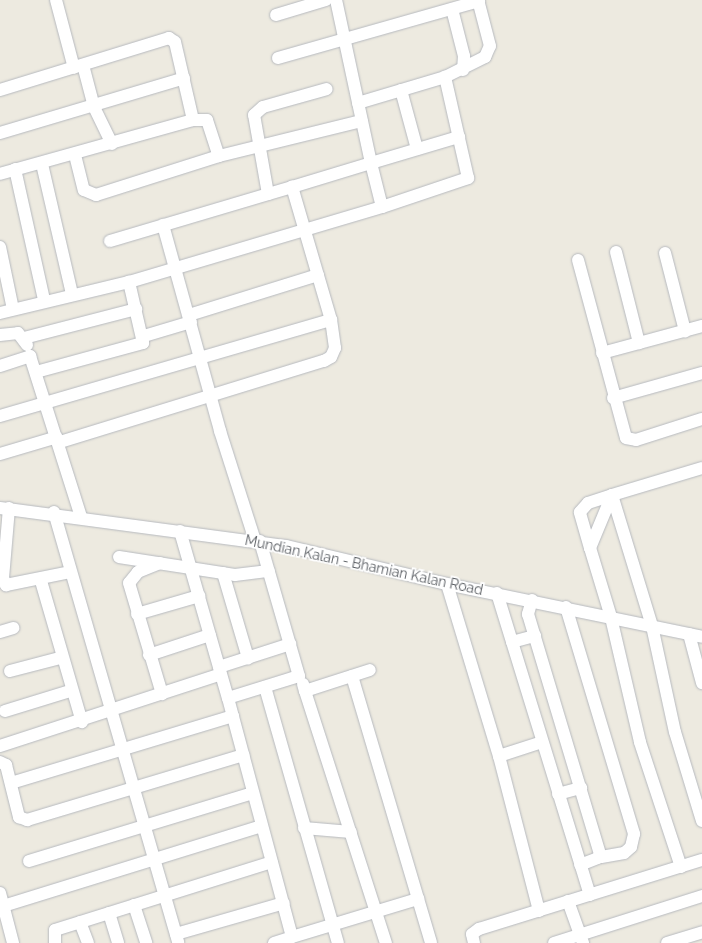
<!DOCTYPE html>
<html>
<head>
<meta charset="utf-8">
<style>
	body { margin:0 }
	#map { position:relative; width:702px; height:943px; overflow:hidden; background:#edeae0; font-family:Raleway,sans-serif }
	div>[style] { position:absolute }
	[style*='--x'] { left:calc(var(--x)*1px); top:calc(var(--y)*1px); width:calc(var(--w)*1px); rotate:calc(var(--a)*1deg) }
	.roads { filter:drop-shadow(0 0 1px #b6b9be) drop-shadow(0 0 1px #b6b9be) }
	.minor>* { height:12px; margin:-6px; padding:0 6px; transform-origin:6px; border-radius:6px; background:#fff }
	span { translate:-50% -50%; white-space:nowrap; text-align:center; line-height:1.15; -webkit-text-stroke:3.5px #fff; paint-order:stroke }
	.street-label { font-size:14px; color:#595d62 }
</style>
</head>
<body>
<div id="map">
	<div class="roads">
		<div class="minor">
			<i style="--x:56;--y:0;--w:70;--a:75.2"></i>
			<i style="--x:452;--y:9;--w:49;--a:75.7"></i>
			<i style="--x:464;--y:56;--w:14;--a:94"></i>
			<i style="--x:276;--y:15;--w:52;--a:-16.7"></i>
			<i style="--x:278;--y:58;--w:209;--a:-15.8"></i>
			<i style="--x:83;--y:65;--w:43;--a:75.3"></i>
			<i style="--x:94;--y:107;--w:41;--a:64.1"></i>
			<i style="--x:0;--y:90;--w:177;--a:-17.1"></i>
			<i style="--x:169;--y:38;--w:7;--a:34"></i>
			<i style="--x:175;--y:42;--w:80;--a:77"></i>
			<i style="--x:193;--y:120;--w:200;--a:164.4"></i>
			<i style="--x:401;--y:90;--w:61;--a:74.8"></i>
			<i style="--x:358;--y:103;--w:91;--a:-16.6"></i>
			<i style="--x:445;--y:77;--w:45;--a:-26.6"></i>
			<i style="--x:485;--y:57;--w:12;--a:-66"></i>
			<i style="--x:490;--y:46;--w:48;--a:-104.6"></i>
			<i style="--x:193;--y:120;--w:14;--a:0"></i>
			<i style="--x:207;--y:120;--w:38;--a:72"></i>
			<i style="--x:0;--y:133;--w:192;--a:-16.6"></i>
			<i style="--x:75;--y:155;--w:36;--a:76"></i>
			<i style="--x:84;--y:190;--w:13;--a:23"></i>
			<i style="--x:96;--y:195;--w:129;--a:-17.6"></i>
			<i style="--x:219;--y:156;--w:147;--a:-13.8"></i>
			<i style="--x:42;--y:164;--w:133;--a:77"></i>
			<i style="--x:15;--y:169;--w:134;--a:77.5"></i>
			<i style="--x:268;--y:194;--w:80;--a:-100"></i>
			<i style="--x:254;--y:115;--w:12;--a:-42"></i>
			<i style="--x:263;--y:107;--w:66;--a:-15.7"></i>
			<i style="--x:382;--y:207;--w:91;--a:-18.6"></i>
			<i style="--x:468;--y:178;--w:104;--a:-102.8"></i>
			<i style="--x:163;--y:225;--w:214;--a:74.5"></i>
			<i style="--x:220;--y:431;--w:115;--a:72.3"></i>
			<i style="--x:110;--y:241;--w:190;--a:-16.5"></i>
			<i style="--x:0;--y:247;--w:63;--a:78.2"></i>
			<i style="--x:616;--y:252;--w:94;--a:75.8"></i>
			<i style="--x:665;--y:253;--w:81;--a:75.6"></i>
			<i style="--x:578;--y:260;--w:184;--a:74.9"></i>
			<i style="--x:626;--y:438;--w:10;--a:11"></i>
			<i style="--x:636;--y:440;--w:69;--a:-17.7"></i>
			<i style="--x:0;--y:313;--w:133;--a:-13.5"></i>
			<i style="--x:189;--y:315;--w:135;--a:-17.2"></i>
			<i style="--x:0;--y:335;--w:18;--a:-6"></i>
			<i style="--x:18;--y:333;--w:15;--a:53"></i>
			<i style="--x:144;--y:336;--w:49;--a:-16.6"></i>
			<i style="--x:24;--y:338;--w:116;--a:-14.5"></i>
			<i style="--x:602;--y:353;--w:104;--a:-15.1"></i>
			<i style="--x:0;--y:366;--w:32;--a:-18"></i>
			<i style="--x:30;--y:356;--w:169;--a:72.4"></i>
			<i style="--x:36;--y:372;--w:111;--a:-15.2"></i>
			<i style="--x:143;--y:343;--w:63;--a:-102.9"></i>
			<i style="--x:129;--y:282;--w:264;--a:-16.5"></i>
			<i style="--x:382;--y:207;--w:45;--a:-104"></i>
			<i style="--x:371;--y:163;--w:92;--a:-16.5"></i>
			<i style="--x:613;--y:398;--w:92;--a:-15.7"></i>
			<i style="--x:0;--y:416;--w:345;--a:-16.2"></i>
			<i style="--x:331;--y:320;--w:139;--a:-106.3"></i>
			<i style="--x:292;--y:187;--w:83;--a:-16.9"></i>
			<i style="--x:371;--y:163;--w:167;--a:-102.1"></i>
			<i style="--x:60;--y:442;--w:276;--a:-17.1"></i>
			<i style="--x:324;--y:361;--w:8;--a:-30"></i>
			<i style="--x:331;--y:357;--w:10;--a:-66"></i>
			<i style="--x:335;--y:348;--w:28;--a:-98"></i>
			<i style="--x:0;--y:454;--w:59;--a:-16.6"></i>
			<i style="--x:0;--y:508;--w:289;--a:7.6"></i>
			<i style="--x:286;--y:546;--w:165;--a:13.3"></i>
			<i style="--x:447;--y:584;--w:260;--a:11.7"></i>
			<i style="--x:9;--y:508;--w:70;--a:94.9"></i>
			<i style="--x:3;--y:578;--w:8;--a:67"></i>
			<i style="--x:6;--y:585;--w:65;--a:-11.5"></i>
			<i style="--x:54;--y:512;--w:448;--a:73.9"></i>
			<i style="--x:180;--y:531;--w:174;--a:74"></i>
			<i style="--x:260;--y:541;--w:141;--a:73.9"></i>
			<i style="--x:299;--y:676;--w:74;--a:162.8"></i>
			<i style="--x:228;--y:698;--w:247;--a:75"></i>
			<i style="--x:292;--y:937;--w:132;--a:-16.8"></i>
			<i style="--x:590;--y:548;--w:37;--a:-106"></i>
			<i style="--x:580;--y:512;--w:12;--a:-48"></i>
			<i style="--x:588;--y:503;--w:25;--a:-18"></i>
			<i style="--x:612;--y:495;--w:137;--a:73"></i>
			<i style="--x:652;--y:626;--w:108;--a:77.8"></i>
			<i style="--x:675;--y:732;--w:93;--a:73.1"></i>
			<i style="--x:119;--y:557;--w:117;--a:8.8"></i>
			<i style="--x:235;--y:575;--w:34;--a:-7"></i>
			<i style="--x:160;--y:563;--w:24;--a:158"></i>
			<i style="--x:138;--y:572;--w:14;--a:129"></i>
			<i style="--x:129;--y:583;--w:116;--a:73.4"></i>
			<i style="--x:223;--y:573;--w:89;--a:73.6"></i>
			<i style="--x:41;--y:581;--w:147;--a:73.8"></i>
			<i style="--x:447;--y:584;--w:180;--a:73.2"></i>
			<i style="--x:499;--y:756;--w:160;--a:75.5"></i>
			<i style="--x:497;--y:593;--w:316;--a:72.9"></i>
			<i style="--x:532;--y:600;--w:15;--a:106"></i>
			<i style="--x:528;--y:614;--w:251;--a:73.3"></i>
			<i style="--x:600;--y:854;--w:4;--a:117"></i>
			<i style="--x:598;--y:858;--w:19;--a:159"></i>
			<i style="--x:566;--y:607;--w:237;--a:73.3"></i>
			<i style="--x:634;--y:834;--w:13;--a:103"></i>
			<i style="--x:631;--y:847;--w:9;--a:139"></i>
			<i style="--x:624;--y:853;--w:23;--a:170"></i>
			<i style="--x:137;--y:614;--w:65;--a:-16.2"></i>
			<i style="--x:0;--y:632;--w:14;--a:-17"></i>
			<i style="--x:689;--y:634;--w:51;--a:75.1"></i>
			<i style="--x:512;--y:642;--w:24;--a:-15"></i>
			<i style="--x:149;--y:655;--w:64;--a:-18.2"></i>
			<i style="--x:219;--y:667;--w:75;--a:-17.9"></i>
			<i style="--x:10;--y:671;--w:52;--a:-14.6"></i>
			<i style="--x:352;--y:676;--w:278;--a:73.5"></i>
			<i style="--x:303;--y:684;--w:7;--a:74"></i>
			<i style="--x:305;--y:691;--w:68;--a:-17.9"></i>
			<i style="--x:265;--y:687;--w:266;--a:74.1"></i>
			<i style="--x:305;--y:691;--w:265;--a:72.2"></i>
			<i style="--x:5;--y:711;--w:68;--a:-17.1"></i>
			<i style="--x:0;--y:746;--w:232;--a:-18"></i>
			<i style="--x:499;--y:756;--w:45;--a:-18"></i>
			<i style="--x:0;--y:762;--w:7;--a:27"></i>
			<i style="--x:6;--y:765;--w:54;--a:76"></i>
			<i style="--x:19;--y:817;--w:9;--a:21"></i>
			<i style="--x:27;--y:820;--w:226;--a:-16.7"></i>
			<i style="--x:11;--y:783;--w:232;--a:-16.8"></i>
			<i style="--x:558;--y:794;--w:24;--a:-15"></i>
			<i style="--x:304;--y:828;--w:47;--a:4.9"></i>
			<i style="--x:29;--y:861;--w:234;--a:-16.9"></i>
			<i style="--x:681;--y:867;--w:132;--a:-108.2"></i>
			<i style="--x:640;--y:742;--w:128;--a:-103.1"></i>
			<i style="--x:611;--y:617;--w:72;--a:-106.9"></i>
			<i style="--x:590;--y:548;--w:57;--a:-67.5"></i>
			<i style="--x:612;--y:495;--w:94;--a:-16.7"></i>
			<i style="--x:0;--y:893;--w:52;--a:75.4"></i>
			<i style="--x:568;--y:901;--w:45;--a:70.3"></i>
			<i style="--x:134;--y:905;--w:40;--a:72"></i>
			<i style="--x:0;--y:907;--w:274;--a:-17.2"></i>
			<i style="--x:109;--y:913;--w:31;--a:73"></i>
			<i style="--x:80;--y:922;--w:22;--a:69"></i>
			<i style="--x:176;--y:934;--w:112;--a:-16"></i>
			<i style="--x:55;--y:943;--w:13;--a:-90"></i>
			<i style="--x:55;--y:930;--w:227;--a:-17.4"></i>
			<i style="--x:274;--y:943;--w:19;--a:-18"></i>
			<i style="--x:474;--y:943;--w:9;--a:-103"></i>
			<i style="--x:472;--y:934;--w:9;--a:-36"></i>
			<i style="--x:479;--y:929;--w:233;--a:-17.2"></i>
			<i style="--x:554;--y:943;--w:155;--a:-17.6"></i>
			<i style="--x:667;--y:943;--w:37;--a:-17"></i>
		</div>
	</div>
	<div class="street-label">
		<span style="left:364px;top:565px;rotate:12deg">Mundian Kalan - Bhamian Kalan Road</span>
	</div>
</div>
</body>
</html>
